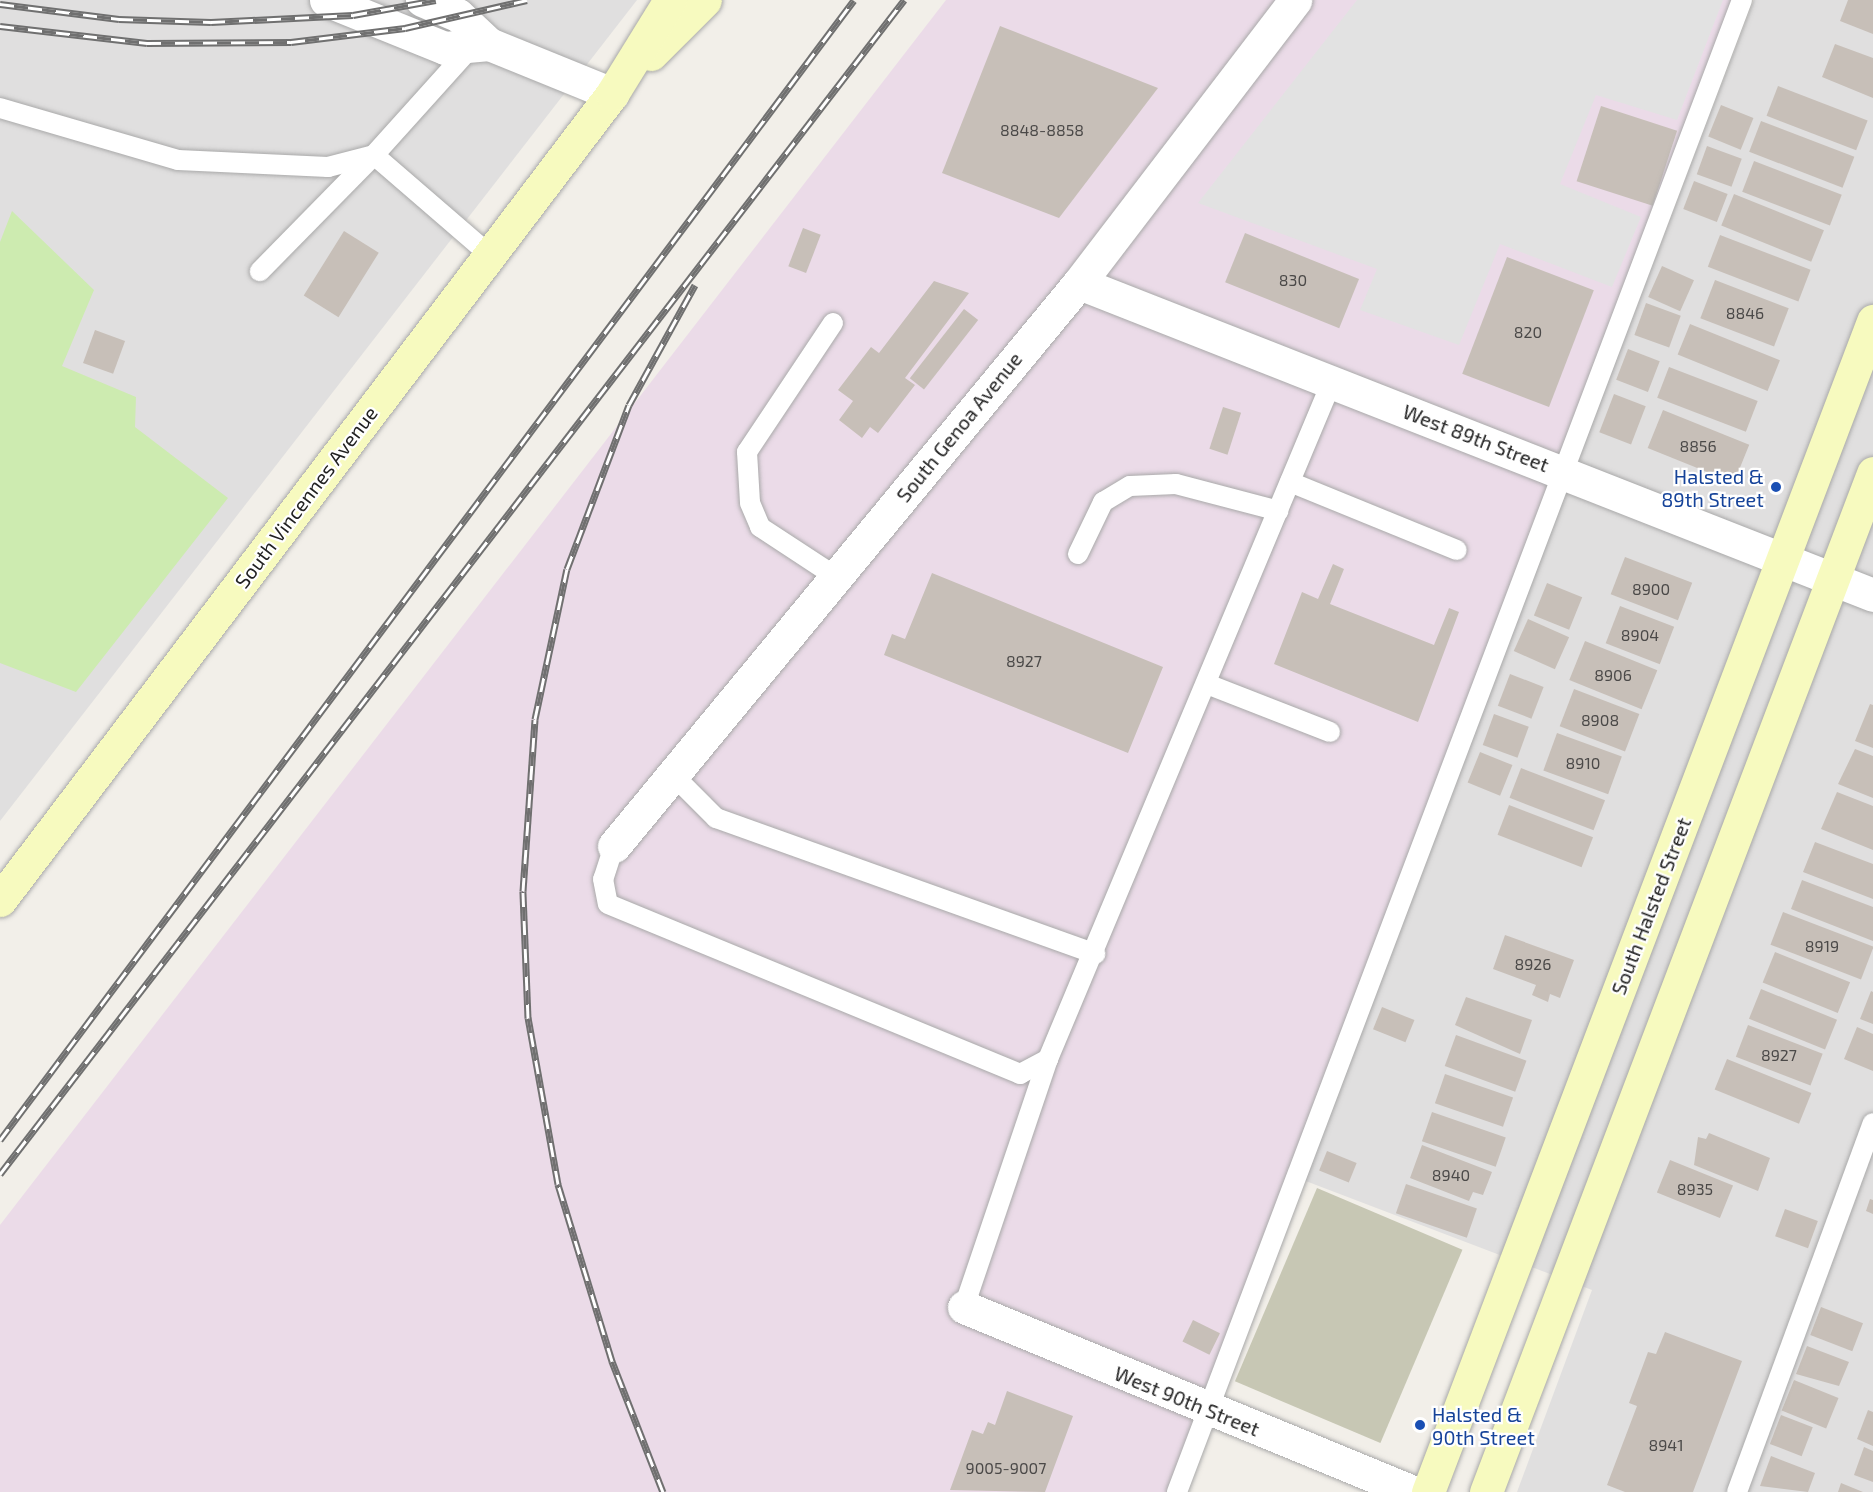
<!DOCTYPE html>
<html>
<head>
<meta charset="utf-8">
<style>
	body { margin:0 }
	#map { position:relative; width:1873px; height:1492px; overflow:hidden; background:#f2efe9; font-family:"Exo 2",sans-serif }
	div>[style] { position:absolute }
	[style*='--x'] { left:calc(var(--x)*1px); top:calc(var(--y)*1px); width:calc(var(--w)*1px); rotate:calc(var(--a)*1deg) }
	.residential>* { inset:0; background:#e0dfdf }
	.industrial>* { inset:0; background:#ebdbe8 }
	.construction>* { inset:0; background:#c7c7b4; transform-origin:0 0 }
	.grass>* { inset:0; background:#cdebb0 }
	.parking>* { inset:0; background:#e2e2e2 }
	.building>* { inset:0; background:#c7bfb8; transform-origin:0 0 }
	.roads { filter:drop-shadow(0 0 2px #a9a9a9) drop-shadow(0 0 2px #a9a9a9) }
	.lane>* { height:20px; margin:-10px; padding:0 10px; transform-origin:10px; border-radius:10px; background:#fff }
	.street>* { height:33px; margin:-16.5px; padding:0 16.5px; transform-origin:16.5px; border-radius:16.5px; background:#fff }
	.secondary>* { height:33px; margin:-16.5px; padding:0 16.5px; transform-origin:16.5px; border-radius:16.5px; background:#f7fabf }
	.rail>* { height:7px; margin-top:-3.5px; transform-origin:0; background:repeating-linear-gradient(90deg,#fff 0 14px,#707070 0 28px); box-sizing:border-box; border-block:2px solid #707070 }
	.dots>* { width:16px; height:16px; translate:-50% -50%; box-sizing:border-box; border:3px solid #fff; border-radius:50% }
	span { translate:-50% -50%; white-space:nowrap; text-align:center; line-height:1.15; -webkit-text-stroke:4.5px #fff; paint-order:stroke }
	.number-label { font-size:16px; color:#4b4948 }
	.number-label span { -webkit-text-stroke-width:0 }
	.street-label { font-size:20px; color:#222 }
	.transit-label { font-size:20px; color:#164399 }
	.right { translate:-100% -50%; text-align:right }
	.left { translate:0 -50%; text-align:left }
</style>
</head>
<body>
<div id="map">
	<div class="residential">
		<i style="clip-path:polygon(0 0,637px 0,0 821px)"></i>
		<i style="clip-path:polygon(1754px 0,1873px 0,1873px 1492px,1517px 1492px,1592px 1290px,1303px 1180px)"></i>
	</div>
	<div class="industrial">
		<i style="clip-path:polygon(946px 0,1743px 0,1186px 1492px,0 1492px,0 1225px)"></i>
	</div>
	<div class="construction">
		<i style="left:1317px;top:1188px;width:158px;height:210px;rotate:23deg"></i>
	</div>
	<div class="grass">
		<i style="clip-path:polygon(12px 211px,94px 290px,62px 366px,136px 397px,135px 427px,228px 498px,76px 692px,0 663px,0 242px)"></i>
	</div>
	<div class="parking">
		<i style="clip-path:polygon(1357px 0,1723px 0,1677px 120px,1596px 95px,1560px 184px,1641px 217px,1612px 287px,1500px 244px,1459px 345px,1360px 310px,1377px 269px,1198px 203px)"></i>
	</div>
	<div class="building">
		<i style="clip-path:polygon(1848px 0,1873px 0,1873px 34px,1840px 21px)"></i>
		<i style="clip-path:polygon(1000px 26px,1158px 88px,1059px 218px,942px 173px)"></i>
		<i style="clip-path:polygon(1835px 44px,1873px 58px,1873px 98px,1822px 77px)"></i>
		<i style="left:1778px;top:86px;width:96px;height:32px;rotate:21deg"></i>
		<i style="left:1721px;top:105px;width:35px;height:34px;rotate:22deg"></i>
		<i style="left:1601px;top:106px;width:80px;height:79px;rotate:18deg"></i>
		<i style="left:1761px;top:121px;width:100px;height:33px;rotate:21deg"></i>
		<i style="left:1707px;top:146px;width:37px;height:30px;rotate:20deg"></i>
		<i style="left:1754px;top:161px;width:94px;height:33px;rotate:21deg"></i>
		<i style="left:1694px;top:181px;width:36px;height:30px;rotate:21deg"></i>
		<i style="left:1734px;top:194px;width:97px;height:34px;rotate:22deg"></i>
		<i style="left:803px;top:228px;width:19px;height:41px;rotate:21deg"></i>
		<i style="left:344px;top:231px;width:41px;height:76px;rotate:32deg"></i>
		<i style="left:1245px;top:233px;width:123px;height:53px;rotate:22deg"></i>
		<i style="left:1720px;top:235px;width:97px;height:34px;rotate:21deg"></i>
		<i style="left:1507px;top:257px;width:93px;height:125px;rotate:21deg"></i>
		<i style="left:1662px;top:266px;width:35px;height:34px;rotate:24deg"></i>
		<i style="left:1715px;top:280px;width:79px;height:41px;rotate:21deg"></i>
		<i style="clip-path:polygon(934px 281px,969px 293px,905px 378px,915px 385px,878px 433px,870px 427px,862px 438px,839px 420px,853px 401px,838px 390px,871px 347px,879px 353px)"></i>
		<i style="left:1646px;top:303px;width:37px;height:34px;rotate:20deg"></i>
		<i style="left:964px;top:309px;width:18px;height:88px;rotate:38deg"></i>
		<i style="left:1690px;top:324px;width:97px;height:33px;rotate:22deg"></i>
		<i style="left:95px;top:330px;width:32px;height:35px;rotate:20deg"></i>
		<i style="left:1628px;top:349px;width:34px;height:33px;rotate:21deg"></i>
		<i style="left:1669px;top:367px;width:95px;height:33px;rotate:21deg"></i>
		<i style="left:1614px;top:394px;width:34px;height:41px;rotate:21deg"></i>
		<i style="left:1223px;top:407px;width:19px;height:44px;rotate:18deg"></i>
		<i style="left:1663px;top:410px;width:93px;height:41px;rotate:22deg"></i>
		<i style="left:1625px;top:557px;width:72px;height:40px;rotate:21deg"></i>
		<i style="clip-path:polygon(1333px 564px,1344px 569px,1330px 604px,1434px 645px,1449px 608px,1459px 612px,1418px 722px,1274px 664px,1302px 592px,1318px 599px)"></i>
		<i style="clip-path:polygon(932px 573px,1163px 667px,1128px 753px,884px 655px,892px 634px,905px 639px)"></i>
		<i style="left:1547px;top:583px;width:38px;height:35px;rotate:22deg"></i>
		<i style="left:1620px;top:606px;width:58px;height:40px;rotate:21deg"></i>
		<i style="left:1528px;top:619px;width:45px;height:35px;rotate:24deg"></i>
		<i style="left:1585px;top:641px;width:78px;height:42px;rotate:22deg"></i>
		<i style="left:1510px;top:674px;width:36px;height:34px;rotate:21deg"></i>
		<i style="left:1574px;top:689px;width:70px;height:40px;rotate:21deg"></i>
		<i style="clip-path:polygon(1870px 704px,1873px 705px,1873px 748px,1855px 741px)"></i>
		<i style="left:1494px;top:714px;width:37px;height:33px;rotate:20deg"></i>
		<i style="left:1557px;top:733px;width:69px;height:40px;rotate:20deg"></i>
		<i style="clip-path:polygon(1855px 749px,1873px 756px,1873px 798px,1838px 784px)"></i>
		<i style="left:1480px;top:752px;width:35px;height:33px;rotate:22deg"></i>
		<i style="left:1521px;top:768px;width:90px;height:32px;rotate:21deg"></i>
		<i style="clip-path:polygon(1837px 792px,1873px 806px,1873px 850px,1821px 829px)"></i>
		<i style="left:1509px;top:805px;width:90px;height:32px;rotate:21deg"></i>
		<i style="clip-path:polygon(1815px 842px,1873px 864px,1873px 899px,1803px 872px)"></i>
		<i style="clip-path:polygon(1802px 880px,1873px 907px,1873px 941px,1791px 909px)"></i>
		<i style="left:1783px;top:912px;width:97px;height:35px;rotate:21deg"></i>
		<i style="clip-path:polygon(1505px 935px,1574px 960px,1560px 998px,1550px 994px,1548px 1002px,1532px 995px,1536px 985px,1493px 969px)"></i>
		<i style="left:1775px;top:952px;width:81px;height:33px;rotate:22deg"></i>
		<i style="left:1761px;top:989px;width:82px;height:32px;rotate:22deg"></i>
		<i style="clip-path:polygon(1871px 991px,1873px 992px,1873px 1024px,1860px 1019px)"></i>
		<i style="clip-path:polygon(1466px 997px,1532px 1020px,1520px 1054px,1455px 1025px)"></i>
		<i style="left:1382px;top:1007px;width:35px;height:24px;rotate:22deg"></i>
		<i style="left:1748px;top:1025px;width:80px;height:34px;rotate:21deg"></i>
		<i style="clip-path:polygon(1857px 1027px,1873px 1034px,1873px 1071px,1844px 1059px)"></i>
		<i style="left:1456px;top:1035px;width:75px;height:33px;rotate:20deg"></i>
		<i style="left:1727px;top:1059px;width:91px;height:33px;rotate:22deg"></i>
		<i style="left:1445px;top:1074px;width:72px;height:31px;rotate:19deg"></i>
		<i style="left:1432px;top:1112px;width:78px;height:31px;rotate:19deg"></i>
		<i style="clip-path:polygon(1709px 1133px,1770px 1158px,1758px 1191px,1694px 1165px,1698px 1137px,1706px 1139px)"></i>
		<i style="clip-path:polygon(1422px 1145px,1492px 1172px,1483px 1195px,1473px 1192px,1469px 1201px,1410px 1178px)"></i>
		<i style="left:1327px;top:1151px;width:32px;height:21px;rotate:22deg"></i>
		<i style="left:1670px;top:1160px;width:68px;height:35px;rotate:22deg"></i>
		<i style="left:1406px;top:1184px;width:75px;height:31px;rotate:19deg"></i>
		<i style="clip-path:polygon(1870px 1199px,1873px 1200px,1873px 1214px,1866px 1211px)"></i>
		<i style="left:1785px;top:1209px;width:35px;height:29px;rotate:20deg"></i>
		<i style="left:1821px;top:1307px;width:45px;height:30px;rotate:21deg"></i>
		<i style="left:1193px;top:1320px;width:30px;height:24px;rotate:26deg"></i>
		<i style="clip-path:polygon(1665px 1332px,1742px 1361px,1693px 1492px,1625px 1492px,1607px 1485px,1637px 1406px,1629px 1403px,1648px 1352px,1656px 1354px)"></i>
		<i style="clip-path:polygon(1807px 1346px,1849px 1362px,1839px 1386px,1796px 1374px)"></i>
		<i style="left:1794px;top:1380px;width:48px;height:33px;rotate:22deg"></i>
		<i style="clip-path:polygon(1007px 1391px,1073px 1416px,1045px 1492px,950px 1490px,972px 1430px,983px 1434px,988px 1422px,995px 1425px)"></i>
		<i style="clip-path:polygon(1868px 1410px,1873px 1412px,1873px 1446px,1857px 1439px)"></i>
		<i style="left:1781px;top:1415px;width:34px;height:31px;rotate:21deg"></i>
		<i style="clip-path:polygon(1864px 1447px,1873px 1451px,1873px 1482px,1854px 1475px)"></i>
		<i style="clip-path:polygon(1771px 1456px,1815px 1473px,1808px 1492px,1760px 1486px)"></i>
		<i style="clip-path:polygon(1841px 1483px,1863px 1492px,1838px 1492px)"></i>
	</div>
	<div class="roads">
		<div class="lane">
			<i style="--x:473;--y:45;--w:148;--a:132"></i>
			<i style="--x:374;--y:155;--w:153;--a:40.8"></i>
			<i style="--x:0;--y:108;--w:185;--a:16.3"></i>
			<i style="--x:178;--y:160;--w:150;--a:2.7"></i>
			<i style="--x:328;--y:167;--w:48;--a:-14.6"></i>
			<i style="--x:374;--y:155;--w:163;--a:134.5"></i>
			<i style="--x:833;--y:323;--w:155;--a:123.7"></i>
			<i style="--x:747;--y:452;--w:51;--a:86.6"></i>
			<i style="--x:750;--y:503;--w:26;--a:67"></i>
			<i style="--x:760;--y:527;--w:91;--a:33.3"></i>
			<i style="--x:1290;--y:482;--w:180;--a:22.2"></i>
			<i style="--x:1078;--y:554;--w:58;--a:-64.3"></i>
			<i style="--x:1103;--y:502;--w:31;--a:-31"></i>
			<i style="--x:1130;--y:486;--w:46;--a:-2.5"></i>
			<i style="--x:1176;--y:484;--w:106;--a:14.7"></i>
			<i style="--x:1207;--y:684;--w:132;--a:21.3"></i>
			<i style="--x:673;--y:775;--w:61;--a:45"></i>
			<i style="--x:716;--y:818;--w:403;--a:19.7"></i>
			<i style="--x:614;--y:846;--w:35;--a:108"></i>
			<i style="--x:603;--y:879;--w:25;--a:79"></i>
			<i style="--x:608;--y:904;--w:446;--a:22.4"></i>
			<i style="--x:1020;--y:1074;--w:32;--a:-28"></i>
			<i style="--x:1048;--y:1059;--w:735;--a:-67.27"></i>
			<i style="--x:964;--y:1307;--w:262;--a:-71.3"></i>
			<i style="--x:1177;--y:1492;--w:1595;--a:-69.26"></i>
			<i style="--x:1737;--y:1492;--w:393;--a:-69.8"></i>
		</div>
		<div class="street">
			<i style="--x:326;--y:0;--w:128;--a:22"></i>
			<i style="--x:445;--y:48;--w:44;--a:-5.2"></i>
			<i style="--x:422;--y:0;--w:39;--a:23"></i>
			<i style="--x:458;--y:15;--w:42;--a:43.1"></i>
			<i style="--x:489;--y:44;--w:133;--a:22.1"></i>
			<i style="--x:1079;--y:283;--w:853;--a:21.45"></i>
			<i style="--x:614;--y:846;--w:730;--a:-50.45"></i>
			<i style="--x:1079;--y:283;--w:356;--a:-52.6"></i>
			<i style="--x:964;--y:1307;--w:485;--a:22.4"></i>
		</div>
		<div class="secondary">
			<i style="--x:651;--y:54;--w:76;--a:-45"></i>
			<i style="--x:0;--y:900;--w:1012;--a:-52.79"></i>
			<i style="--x:612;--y:94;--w:110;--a:-58.3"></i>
			<i style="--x:1428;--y:1492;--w:1253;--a:-69.19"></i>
			<i style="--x:1486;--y:1492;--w:1090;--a:-69.2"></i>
		</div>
	</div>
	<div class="rail">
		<i style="--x:0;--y:4;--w:120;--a:7.2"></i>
		<i style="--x:119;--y:19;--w:92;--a:1.9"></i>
		<i style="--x:211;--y:22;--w:142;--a:-2.8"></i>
		<i style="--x:353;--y:15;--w:84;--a:-10.2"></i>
		<i style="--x:0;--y:26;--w:148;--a:6.6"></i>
		<i style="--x:147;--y:43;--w:144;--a:-0.4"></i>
		<i style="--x:291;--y:42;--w:115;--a:-7"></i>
		<i style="--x:405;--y:28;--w:125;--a:-12.9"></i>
		<i style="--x:0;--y:1140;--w:1424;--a:-53.16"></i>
		<i style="--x:0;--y:1174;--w:1482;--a:-52.4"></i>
		<i style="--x:663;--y:1492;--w:141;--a:-111.3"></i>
		<i style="--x:612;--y:1361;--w:185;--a:-107"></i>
		<i style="--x:558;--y:1184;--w:169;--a:-100.2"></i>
		<i style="--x:528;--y:1018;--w:127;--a:-92.3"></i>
		<i style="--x:523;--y:891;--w:172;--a:-86"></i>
		<i style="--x:535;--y:719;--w:153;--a:-78"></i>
		<i style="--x:567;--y:569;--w:175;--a:-69.3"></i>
		<i style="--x:629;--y:405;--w:137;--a:-61.2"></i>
	</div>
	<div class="dots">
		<i style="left:1776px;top:487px;background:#1a4fb4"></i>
		<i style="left:1420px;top:1425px;background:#1a4fb4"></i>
	</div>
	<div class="number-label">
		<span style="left:1042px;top:130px">8848-8858</span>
		<span style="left:1293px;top:280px">830</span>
		<span style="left:1745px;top:313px">8846</span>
		<span style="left:1528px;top:332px">820</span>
		<span style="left:1698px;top:446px">8856</span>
		<span style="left:1651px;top:589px">8900</span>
		<span style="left:1640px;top:635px">8904</span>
		<span style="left:1024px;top:661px">8927</span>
		<span style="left:1613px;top:675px">8906</span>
		<span style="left:1600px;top:720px">8908</span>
		<span style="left:1583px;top:763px">8910</span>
		<span style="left:1822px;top:946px">8919</span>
		<span style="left:1533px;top:964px">8926</span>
		<span style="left:1779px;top:1055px">8927</span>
		<span style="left:1451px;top:1175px">8940</span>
		<span style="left:1695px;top:1189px">8935</span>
		<span style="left:1666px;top:1445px">8941</span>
		<span style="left:1006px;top:1468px">9005-9007</span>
	</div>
	<div class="street-label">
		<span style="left:959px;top:427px;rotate:-51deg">South Genoa Avenue</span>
		<span style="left:1476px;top:438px;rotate:21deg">West 89th Street</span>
		<span style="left:306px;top:497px;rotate:-53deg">South Vincennes Avenue</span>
		<span style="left:1651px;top:906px;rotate:-69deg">South Halsted Street</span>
		<span style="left:1187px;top:1401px;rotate:22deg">West 90th Street</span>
	</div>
	<div class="transit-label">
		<span class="right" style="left:1764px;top:488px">Halsted &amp;<br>89th Street</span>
		<span class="left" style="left:1432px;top:1426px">Halsted &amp;<br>90th Street</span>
	</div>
</div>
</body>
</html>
